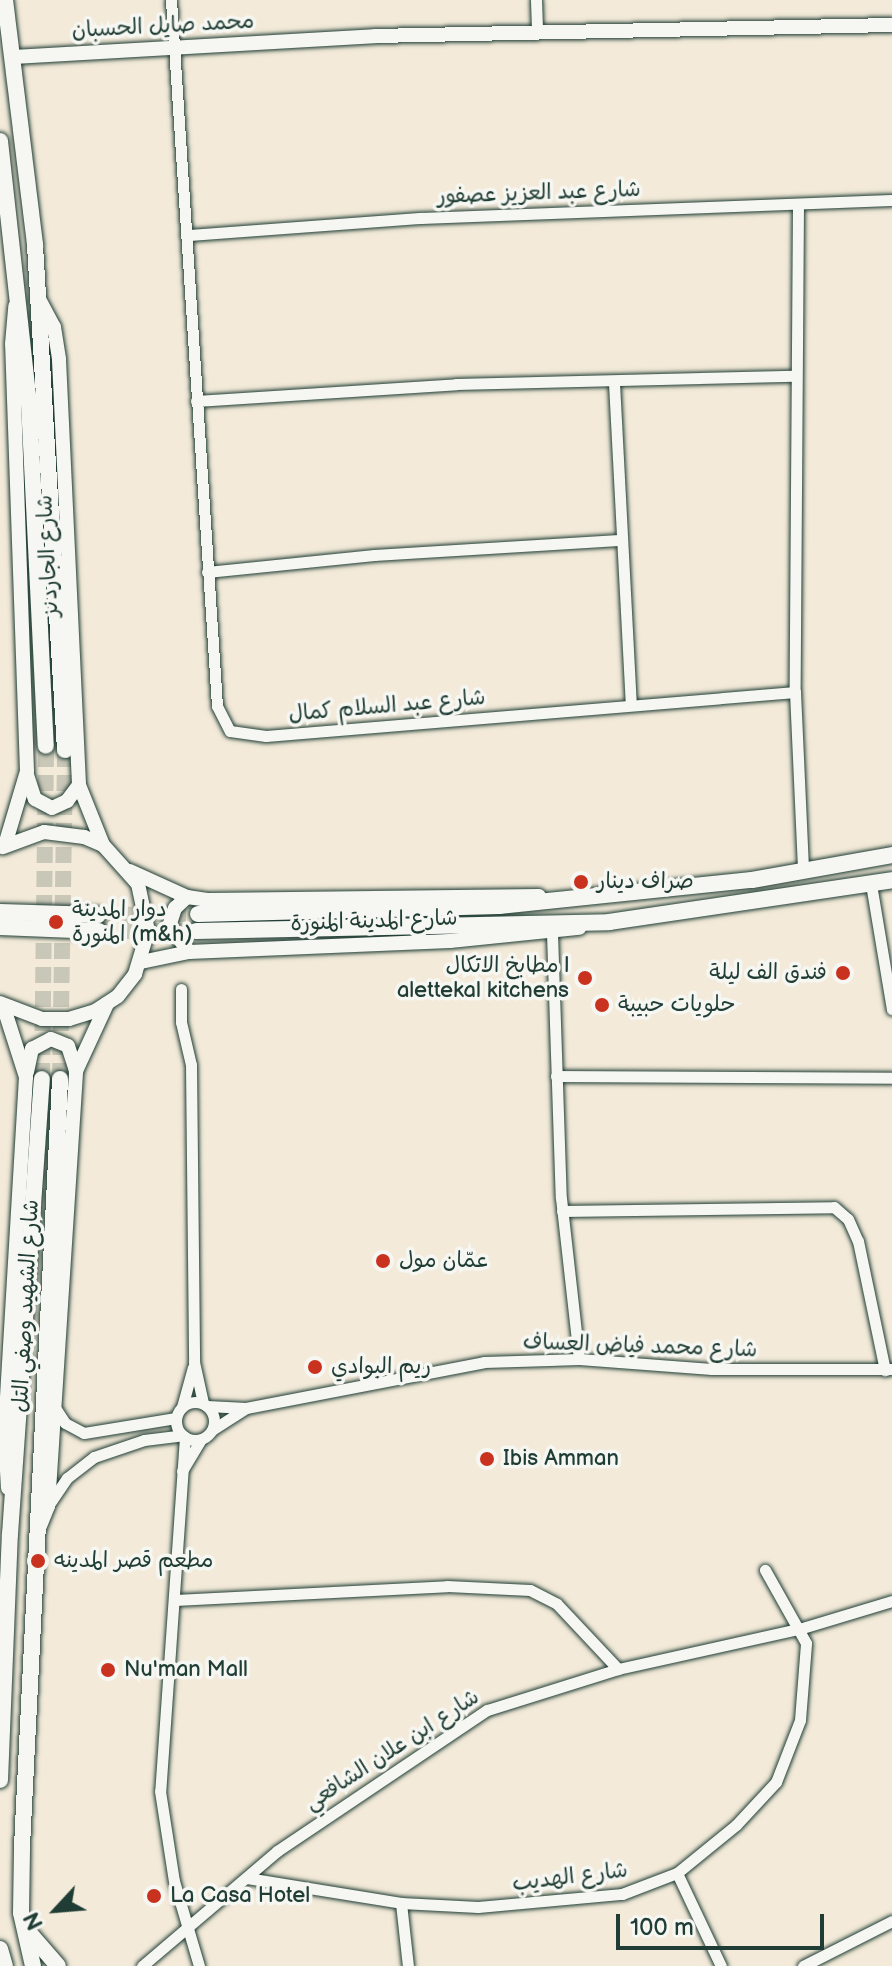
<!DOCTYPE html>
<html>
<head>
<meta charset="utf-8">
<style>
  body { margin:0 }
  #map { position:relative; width:892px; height:1966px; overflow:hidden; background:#f3ead9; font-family:"Balsamiq Sans","Playpen Sans Arabic",sans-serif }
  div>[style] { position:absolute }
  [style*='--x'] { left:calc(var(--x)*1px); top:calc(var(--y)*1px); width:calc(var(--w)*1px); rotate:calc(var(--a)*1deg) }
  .secondary-tunnel>* { height:16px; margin-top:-8px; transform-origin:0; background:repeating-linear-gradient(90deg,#c9c7b8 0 16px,transparent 0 24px) }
  .roads { filter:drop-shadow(0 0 2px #1f3d34) drop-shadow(0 0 2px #1f3d34) }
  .minor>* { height:11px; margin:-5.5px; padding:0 5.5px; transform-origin:5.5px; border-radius:5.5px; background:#f6f6f2 }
  .minor>.ring { margin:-5.5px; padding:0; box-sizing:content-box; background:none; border:11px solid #f6f6f2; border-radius:50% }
  .tertiary>* { height:14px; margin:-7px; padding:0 7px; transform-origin:7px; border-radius:7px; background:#f6f6f2 }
  .secondary>* { height:16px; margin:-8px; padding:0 8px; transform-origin:8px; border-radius:8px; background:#f6f6f2 }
  .dots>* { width:22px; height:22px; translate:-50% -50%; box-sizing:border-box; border:4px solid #f6f6f2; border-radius:50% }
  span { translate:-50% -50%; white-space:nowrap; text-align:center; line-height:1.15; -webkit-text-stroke:7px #f6f6f2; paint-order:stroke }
  .street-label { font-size:22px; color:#1f3d34 }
  .poi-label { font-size:22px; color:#1f3d34 }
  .left { translate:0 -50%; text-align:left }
  .right { translate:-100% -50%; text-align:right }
  .north { position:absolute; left:16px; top:1870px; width:80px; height:80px; -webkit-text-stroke:6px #f6f6f2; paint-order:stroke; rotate:244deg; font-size:22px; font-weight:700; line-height:32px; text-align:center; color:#1f3d34 }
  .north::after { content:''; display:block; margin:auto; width:28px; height:36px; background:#1f3d34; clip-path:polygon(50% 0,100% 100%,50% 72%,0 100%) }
  .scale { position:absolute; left:616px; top:1914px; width:208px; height:36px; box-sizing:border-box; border:4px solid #1f3d34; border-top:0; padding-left:10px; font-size:24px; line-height:28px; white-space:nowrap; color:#1f3d34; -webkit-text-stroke:6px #f6f6f2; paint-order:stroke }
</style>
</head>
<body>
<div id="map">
  <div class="secondary-tunnel">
    <div style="--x:98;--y:915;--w:100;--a:-0.6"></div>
    <div style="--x:99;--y:931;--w:97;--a:0"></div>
    <div style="--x:42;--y:1079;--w:333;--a:-89.3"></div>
    <div style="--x:60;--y:1079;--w:329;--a:-89.1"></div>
  </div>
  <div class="roads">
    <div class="minor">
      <div style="--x:171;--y:0;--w:707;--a:86.27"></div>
      <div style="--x:217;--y:706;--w:28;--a:63"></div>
      <div style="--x:230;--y:731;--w:36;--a:8"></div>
      <div style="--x:266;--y:736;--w:531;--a:-4.75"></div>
      <div style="--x:536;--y:0;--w:30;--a:88"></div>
      <div style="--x:798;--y:204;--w:488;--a:90.4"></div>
      <div style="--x:795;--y:692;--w:179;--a:87.4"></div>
      <div style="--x:188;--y:235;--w:233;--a:-4.2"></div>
      <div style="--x:420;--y:218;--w:472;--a:-2.2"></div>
      <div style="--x:614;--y:383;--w:322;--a:87"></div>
      <div style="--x:196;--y:401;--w:261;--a:-3.7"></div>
      <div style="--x:456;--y:384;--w:338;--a:-1.4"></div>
      <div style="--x:207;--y:572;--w:168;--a:-5.8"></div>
      <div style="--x:374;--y:555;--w:245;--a:-3.5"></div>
      <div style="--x:871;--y:884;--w:127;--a:80.5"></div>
      <div style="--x:552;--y:933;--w:265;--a:88.1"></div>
      <div style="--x:561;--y:1198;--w:162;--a:83.6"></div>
      <div style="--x:181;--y:989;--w:33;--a:90"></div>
      <div style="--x:181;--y:1022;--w:44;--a:76.9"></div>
      <div style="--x:191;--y:1065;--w:297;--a:89.4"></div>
      <div style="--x:194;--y:1362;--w:42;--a:77.6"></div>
      <div style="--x:556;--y:1076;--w:336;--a:0.3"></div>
      <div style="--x:562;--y:1211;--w:272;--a:-0.8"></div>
      <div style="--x:834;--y:1207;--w:18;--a:41"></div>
      <div style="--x:848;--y:1219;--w:24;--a:66"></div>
      <div style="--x:858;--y:1241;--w:132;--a:78.2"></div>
      <div class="ring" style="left:176px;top:1402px;width:27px;height:27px"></div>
      <div style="--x:54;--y:1406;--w:20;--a:57"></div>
      <div style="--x:65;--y:1423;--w:21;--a:28"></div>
      <div style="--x:84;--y:1433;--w:93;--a:-9.3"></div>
      <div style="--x:207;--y:1406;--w:39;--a:3"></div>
      <div style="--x:182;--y:1407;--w:41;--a:-74.6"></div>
      <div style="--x:212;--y:1430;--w:40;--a:-32.9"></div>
      <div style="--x:246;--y:1408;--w:242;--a:-10.9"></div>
      <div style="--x:484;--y:1362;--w:95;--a:-1.8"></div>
      <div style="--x:579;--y:1359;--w:133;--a:4.3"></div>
      <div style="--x:712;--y:1369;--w:180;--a:0"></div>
      <div style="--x:185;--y:1437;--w:355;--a:94"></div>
      <div style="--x:160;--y:1791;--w:91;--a:81.2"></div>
      <div style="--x:174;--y:1881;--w:89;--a:73.6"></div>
      <div style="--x:182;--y:1471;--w:37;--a:-59"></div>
      <div style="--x:48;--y:1506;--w:34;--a:-56"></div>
      <div style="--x:67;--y:1478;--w:34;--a:-38"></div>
      <div style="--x:94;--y:1457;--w:53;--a:-18.8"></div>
      <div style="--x:144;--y:1440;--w:39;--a:-7"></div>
      <div style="--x:175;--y:1600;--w:272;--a:-2.9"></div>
      <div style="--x:447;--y:1586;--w:83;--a:2.8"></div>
      <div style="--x:530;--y:1590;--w:30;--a:27"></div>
      <div style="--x:557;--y:1604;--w:89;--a:46.8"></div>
      <div style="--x:677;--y:1873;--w:103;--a:64.7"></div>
      <div style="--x:247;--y:1878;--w:156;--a:9.2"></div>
      <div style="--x:401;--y:1903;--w:77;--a:3"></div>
      <div style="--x:478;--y:1907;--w:145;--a:-5.2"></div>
      <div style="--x:622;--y:1894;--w:59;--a:-20.9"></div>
      <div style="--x:677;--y:1873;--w:76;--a:-39.1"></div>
      <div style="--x:736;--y:1825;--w:59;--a:-47.1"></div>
      <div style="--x:776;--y:1782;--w:66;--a:-68.8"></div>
      <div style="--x:800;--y:1720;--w:77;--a:-85.5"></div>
      <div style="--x:806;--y:1643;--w:84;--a:-119.3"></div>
      <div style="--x:401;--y:1903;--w:63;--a:83.7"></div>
      <div style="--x:142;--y:1966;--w:177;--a:-40.4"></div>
      <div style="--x:277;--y:1851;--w:253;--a:-33.9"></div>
      <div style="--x:487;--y:1710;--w:137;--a:-17.4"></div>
      <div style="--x:618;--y:1669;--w:185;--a:-12.5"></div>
      <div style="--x:799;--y:1629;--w:97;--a:-16.8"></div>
      <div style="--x:803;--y:1966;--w:100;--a:-26.8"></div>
    </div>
    <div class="tertiary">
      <div style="--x:12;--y:57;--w:364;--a:-3.3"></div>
      <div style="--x:375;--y:36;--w:517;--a:-1.22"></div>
      <div style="--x:39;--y:299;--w:32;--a:62"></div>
      <div style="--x:54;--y:327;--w:33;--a:81"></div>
      <div style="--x:59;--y:360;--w:425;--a:87.3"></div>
      <div style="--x:79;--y:785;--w:65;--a:68.2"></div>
      <div style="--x:27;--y:775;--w:25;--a:72"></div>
      <div style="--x:35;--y:799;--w:19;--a:28"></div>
      <div style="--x:52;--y:808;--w:17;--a:-25"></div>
      <div style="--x:67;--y:801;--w:20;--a:-53"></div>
      <div style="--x:5;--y:845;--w:77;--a:-73.4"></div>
      <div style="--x:27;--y:771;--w:427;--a:-92"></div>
      <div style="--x:12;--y:344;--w:38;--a:-85"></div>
      <div style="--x:130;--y:871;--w:63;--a:24.5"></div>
      <div style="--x:187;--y:897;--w:22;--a:8"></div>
      <div style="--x:209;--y:900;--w:330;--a:-0.7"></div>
      <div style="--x:187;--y:897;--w:16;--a:137"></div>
      <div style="--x:175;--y:908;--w:19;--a:108"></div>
      <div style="--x:169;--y:926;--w:33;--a:52"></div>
      <div style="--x:141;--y:962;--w:49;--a:-11.8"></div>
      <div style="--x:189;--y:952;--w:261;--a:-2.4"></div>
      <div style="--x:450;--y:941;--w:130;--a:-5.8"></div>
      <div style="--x:0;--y:1003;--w:45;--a:20.9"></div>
      <div style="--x:42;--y:1019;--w:27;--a:0"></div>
      <div style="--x:69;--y:1019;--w:27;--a:-17"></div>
      <div style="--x:95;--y:1011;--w:27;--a:-33"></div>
      <div style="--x:118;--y:996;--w:28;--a:-52"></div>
      <div style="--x:135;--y:974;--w:45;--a:-73.2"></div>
      <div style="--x:148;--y:931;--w:48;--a:-102"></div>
      <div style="--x:138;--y:884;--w:52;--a:-131.9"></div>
      <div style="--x:103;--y:845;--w:21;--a:-157"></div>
      <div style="--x:84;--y:837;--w:40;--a:-172.9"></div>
      <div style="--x:44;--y:832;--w:44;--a:159.9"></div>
      <div style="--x:3;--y:1005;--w:76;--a:72.3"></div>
      <div style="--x:26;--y:1077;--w:359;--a:93.4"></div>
      <div style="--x:5;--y:1435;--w:53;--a:86.8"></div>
      <div style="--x:27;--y:1072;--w:24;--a:-78"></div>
      <div style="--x:32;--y:1049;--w:21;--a:-28"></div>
      <div style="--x:51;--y:1039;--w:18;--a:22"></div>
      <div style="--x:68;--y:1046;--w:26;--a:72"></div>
      <div style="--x:40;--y:1526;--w:22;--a:-68"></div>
      <div style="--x:48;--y:1506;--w:436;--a:-86.3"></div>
      <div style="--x:76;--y:1071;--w:74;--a:-65.2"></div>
    </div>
    <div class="secondary">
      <div style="--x:5;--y:0;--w:247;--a:83"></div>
      <div style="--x:35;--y:245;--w:506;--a:86.6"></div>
      <div style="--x:0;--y:141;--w:264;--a:83.7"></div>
      <div style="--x:29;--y:403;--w:343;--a:87.2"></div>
      <div style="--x:0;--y:912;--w:98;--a:1.8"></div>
      <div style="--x:198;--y:914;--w:301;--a:-1.5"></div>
      <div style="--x:499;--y:906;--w:254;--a:-5.9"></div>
      <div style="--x:752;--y:880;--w:142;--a:-10.1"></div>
      <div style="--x:0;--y:927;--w:99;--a:2.3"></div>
      <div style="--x:196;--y:931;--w:413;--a:-1.2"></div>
      <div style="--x:609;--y:922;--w:286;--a:-8.4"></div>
      <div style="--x:0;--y:1780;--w:246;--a:-87.7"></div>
      <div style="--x:10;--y:1534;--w:456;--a:-86"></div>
      <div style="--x:25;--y:1928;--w:50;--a:49"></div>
      <div style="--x:0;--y:1949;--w:18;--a:74"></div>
      <div style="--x:33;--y:1966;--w:54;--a:-102.8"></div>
      <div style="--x:21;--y:1913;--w:67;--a:-89.1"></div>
      <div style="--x:22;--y:1846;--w:768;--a:-87.16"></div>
    </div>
  </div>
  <div class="dots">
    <div style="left:581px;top:882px;background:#c8321e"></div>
    <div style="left:56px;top:922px;background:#c8321e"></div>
    <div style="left:843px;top:973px;background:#c8321e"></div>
    <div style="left:585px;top:978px;background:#c8321e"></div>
    <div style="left:602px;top:1005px;background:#c8321e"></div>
    <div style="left:383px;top:1261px;background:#c8321e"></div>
    <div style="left:315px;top:1367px;background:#c8321e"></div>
    <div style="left:487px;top:1459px;background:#c8321e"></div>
    <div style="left:38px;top:1561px;background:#c8321e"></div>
    <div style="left:108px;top:1670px;background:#c8321e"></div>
    <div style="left:154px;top:1896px;background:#c8321e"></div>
  </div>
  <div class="street-label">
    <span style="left:163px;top:26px;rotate:-3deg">محمد صايل الحسبان</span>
    <span style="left:539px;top:193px;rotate:-2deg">شارع عبد العزيز عصفور</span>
    <span style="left:48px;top:556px;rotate:-93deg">شارع الجاردنز</span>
    <span style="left:387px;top:706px;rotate:-5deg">شارع عبد السلام كمال</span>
    <span style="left:374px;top:921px;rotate:-2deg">شارع المدينة المنورة</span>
    <span style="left:26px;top:1306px;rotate:-87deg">شارع الشهيد وصفي التل</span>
    <span style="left:640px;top:1346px;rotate:2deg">شارع محمد فياض العساف</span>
    <span style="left:392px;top:1750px;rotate:-33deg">شارع ابن علان الشافعي</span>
    <span style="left:570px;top:1877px;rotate:-7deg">شارع الهديب</span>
  </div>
  <div class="poi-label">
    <span class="left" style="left:597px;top:882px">صراف دينار</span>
    <span class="left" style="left:72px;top:922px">دوار المدينة<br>المنورة (m&amp;h)</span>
    <span class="right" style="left:569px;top:978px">مطابخ الاتكال |<br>alettekal kitchens</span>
    <span class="right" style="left:827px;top:973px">فندق الف ليلة</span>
    <span class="left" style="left:618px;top:1005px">حلويات حبيبة</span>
    <span class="left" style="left:399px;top:1261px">عمّان مول</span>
    <span class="left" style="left:331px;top:1367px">ريم البوادي</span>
    <span class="left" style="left:503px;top:1459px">Ibis Amman</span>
    <span class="left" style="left:54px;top:1561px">مطعم قصر المدينه</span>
    <span class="left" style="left:124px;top:1670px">Nu'man Mall</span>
    <span class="left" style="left:170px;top:1896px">La Casa Hotel</span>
  </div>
  <div class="north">N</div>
  <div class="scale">100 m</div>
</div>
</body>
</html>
